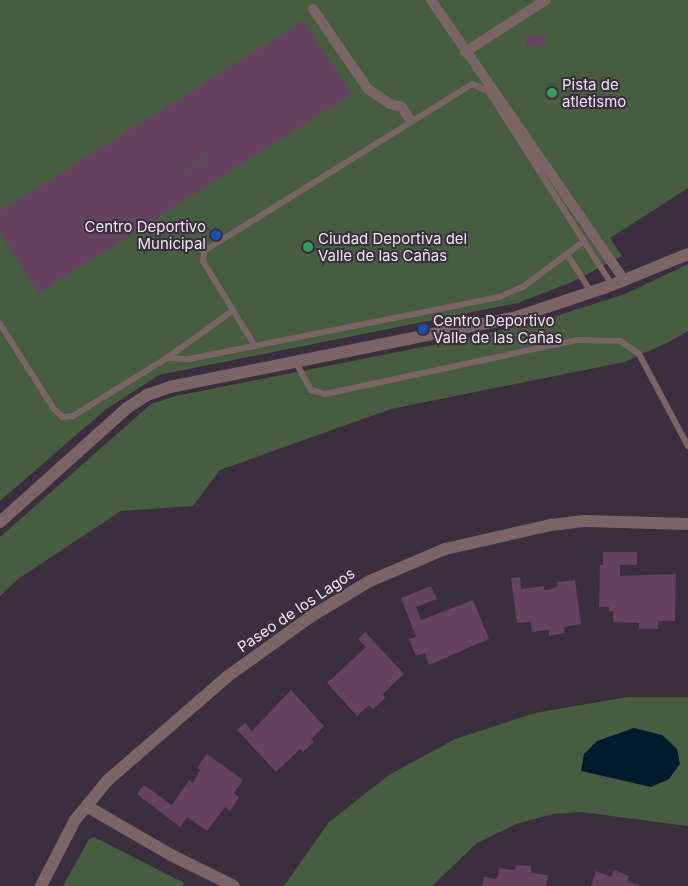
<!DOCTYPE html>
<html>
<head>
<meta charset="utf-8">
<style>
  body { margin:0 }
  #map { position:relative; width:688px; height:886px; overflow:hidden; background:#3b2e3e; font-family:Inter,sans-serif }
  div>[style] { position:absolute }
  [style*='--x'] { left:calc(var(--x)*1px); top:calc(var(--y)*1px); width:calc(var(--w)*1px); rotate:calc(var(--a)*1deg) }
  .green>* { inset:0; background:#465d3f }
  .water>* { inset:0; background:#001b2e }
  .building>* { inset:0; background:#654260; transform-origin:0 0 }
  .service>* { height:6px; margin:-3px; padding:0 3px; transform-origin:3px; border-radius:3px; background:#7b6466 }
  .pedestrian>* { height:10px; margin:-5px; padding:0 5px; transform-origin:5px; border-radius:5px; background:#7b6466 }
  .minor>* { height:12px; margin:-6px; padding:0 6px; transform-origin:6px; border-radius:6px; background:#7b6466 }
  .dots>* { width:14px; height:14px; translate:-50% -50%; box-sizing:border-box; border:2px solid #3b2e3e; border-radius:50% }
  span { translate:-50% -50%; white-space:nowrap; text-align:center; line-height:1.15; -webkit-text-stroke:4px #3b2e3e; paint-order:stroke }
  .poi-label { font-size:15px; color:#eee6f0 }
  .left { translate:0 -50%; text-align:left }
  .right { translate:-100% -50%; text-align:right }
  .street-label { font-size:15px; color:#eee6f0 }
</style>
</head>
<body>
<div id="map">
  <div class="green">
    <div style="clip-path:polygon(0 0,688px 0,688px 188px,610px 238px,622px 256px,572px 282px,518px 303px,159px 375px,105px 410px,0 501px)"></div>
    <div style="clip-path:polygon(688px 264px,688px 331px,669px 342px,625px 362px,391px 409px,220px 470px,193px 506px,121px 511px,18px 579px,0 596px,0 537px,151px 404px,176px 396px,473px 337px,543px 320px,625px 294px)"></div>
    <div style="clip-path:polygon(627px 697px,688px 697px,688px 826px,581px 812px,553px 814px,516px 824px,477px 843px,432px 886px,284px 886px,329px 822px,389px 775px,455px 739px,535px 713px)"></div>
    <div style="clip-path:polygon(94px 837px,184px 883px,183px 886px,63px 886px,89px 839px)"></div>
  </div>
  <div class="water">
    <div style="clip-path:polygon(634px 728px,662px 735px,677px 749px,680px 764px,669px 779px,651px 787px,581px 771px,584px 754px,597px 741px)"></div>
  </div>
  <div class="building">
    <div style="clip-path:polygon(evenodd,303px 21px,352px 94px,39px 293px,0 233px,0 211px,303px 21px,207px 156px,208px 158px,163px 186px,207px 156px)"></div>
    <div style="left:527px;top:35px;width:18px;height:11px;rotate:3deg"></div>
    <div style="clip-path:polygon(603px 552px,637px 552px,637px 565px,620px 565px,620px 576px,676px 574px,675px 621px,658px 621px,658px 629px,639px 629px,639px 623px,613px 622px,614px 611px,609px 611px,609px 607px,599px 607px,600px 565px,603px 565px)"></div>
    <div style="clip-path:polygon(520px 577px,521px 589px,544px 586px,544px 590px,549px 590px,558px 586px,557px 582px,575px 580px,581px 624px,564px 627px,565px 633px,549px 636px,549px 630px,532px 632px,531px 622px,517px 623px,511px 578px)"></div>
    <div style="clip-path:polygon(431px 586px,437px 599px,416px 607px,421px 620px,473px 600px,489px 639px,429px 665px,425px 653px,416px 656px,409px 639px,416px 637px,401px 598px)"></div>
    <div style="clip-path:polygon(365px 632px,404px 674px,383px 694px,385px 698px,373px 709px,369px 705px,357px 716px,327px 683px,366px 647px,358px 639px)"></div>
    <div style="clip-path:polygon(291px 690px,324px 726px,311px 739px,314px 742px,303px 752px,300px 749px,276px 772px,237px 730px,245px 723px,252px 731px)"></div>
    <div style="clip-path:polygon(207px 754px,243px 780px,234px 793px,239px 797px,230px 811px,225px 807px,207px 831px,187px 817px,180px 827px,137px 794px,144px 785px,172px 805px,189px 780px,193px 783px,200px 770px,197px 768px)"></div>
    <div style="clip-path:polygon(516px 865px,531px 866px,531px 873px,548px 875px,546px 886px,482px 886px,484px 877px,497px 879px,499px 868px,515px 870px)"></div>
    <div style="clip-path:polygon(614px 870px,629px 876px,627px 881px,641px 886px,591px 886px,596px 871px,611px 877px)"></div>
  </div>
  <div class="service">
    <div style="--x:567;--y:254;--w:21;--a:-37"></div>
    <div style="--x:0;--y:324;--w:101;--a:57.6"></div>
    <div style="--x:54;--y:409;--w:11;--a:45"></div>
    <div style="--x:62;--y:417;--w:11;--a:-5"></div>
    <div style="--x:73;--y:416;--w:110;--a:-31.7"></div>
    <div style="--x:167;--y:358;--w:80;--a:-35.9"></div>
    <div style="--x:255;--y:346;--w:100;--a:-121.5"></div>
    <div style="--x:203;--y:261;--w:10;--a:-84"></div>
    <div style="--x:204;--y:251;--w:316;--a:-31.9"></div>
    <div style="--x:472;--y:84;--w:17;--a:24"></div>
    <div style="--x:488;--y:91;--w:230;--a:57.4"></div>
    <div style="--x:167;--y:358;--w:22;--a:3"></div>
    <div style="--x:189;--y:359;--w:316;--a:-11.3"></div>
    <div style="--x:499;--y:297;--w:26;--a:-23"></div>
    <div style="--x:523;--y:287;--w:55;--a:-36.9"></div>
    <div style="--x:567;--y:254;--w:45;--a:57.7"></div>
    <div style="--x:295;--y:361;--w:33;--a:61"></div>
    <div style="--x:311;--y:390;--w:15;--a:16"></div>
    <div style="--x:325;--y:394;--w:257;--a:-12.1"></div>
    <div style="--x:576;--y:340;--w:44;--a:1.3"></div>
    <div style="--x:620;--y:341;--w:23;--a:34"></div>
    <div style="--x:639;--y:354;--w:104;--a:62"></div>
  </div>
  <div class="pedestrian">
    <div style="--x:431;--y:0;--w:340;--a:55.4"></div>
    <div style="--x:313;--y:9;--w:97;--a:55.5"></div>
    <div style="--x:368;--y:89;--w:27;--a:34"></div>
    <div style="--x:390;--y:104;--w:12;--a:14"></div>
    <div style="--x:402;--y:107;--w:15;--a:58"></div>
    <div style="--x:465;--y:52;--w:96;--a:-32.7"></div>
  </div>
  <div class="minor">
    <div style="--x:0;--y:522;--w:171;--a:-41.9"></div>
    <div style="--x:127;--y:408;--w:24;--a:-33"></div>
    <div style="--x:147;--y:395;--w:24;--a:-19"></div>
    <div style="--x:170;--y:387;--w:354;--a:-11.4"></div>
    <div style="--x:517;--y:317;--w:100;--a:-18.6"></div>
    <div style="--x:612;--y:285;--w:82;--a:-22.2"></div>
    <div style="--x:88;--y:807;--w:96;--a:30"></div>
    <div style="--x:171;--y:855;--w:70;--a:26.2"></div>
    <div style="--x:41;--y:886;--w:74;--a:-62.7"></div>
    <div style="--x:75;--y:820;--w:52;--a:-50.5"></div>
    <div style="--x:108;--y:780;--w:159;--a:-40.9"></div>
    <div style="--x:228;--y:676;--w:101;--a:-35.7"></div>
    <div style="--x:310;--y:617;--w:70;--a:-31"></div>
    <div style="--x:370;--y:581;--w:82;--a:-23.1"></div>
    <div style="--x:445;--y:549;--w:109;--a:-12.8"></div>
    <div style="--x:551;--y:525;--w:33;--a:-7"></div>
    <div style="--x:584;--y:521;--w:104;--a:1.7"></div>
  </div>
  <div class="dots">
    <div style="left:552px;top:93px;background:#2e9e5b"></div>
    <div style="left:216px;top:235px;background:#1a4fb4"></div>
    <div style="left:308px;top:247px;background:#2e9e5b"></div>
    <div style="left:423px;top:329px;background:#1a4fb4"></div>
  </div>
  <div class="poi-label">
    <span class="left" style="left:562px;top:93px">Pista de<br>atletismo</span>
    <span class="right" style="left:206px;top:235px">Centro Deportivo<br>Municipal</span>
    <span class="left" style="left:318px;top:247px">Ciudad Deportiva del<br>Valle de las Cañas</span>
    <span class="left" style="left:433px;top:329px">Centro Deportivo<br>Valle de las Cañas</span>
  </div>
  <div class="street-label">
    <span style="left:296px;top:610px;rotate:-34deg">Paseo de los Lagos</span>
  </div>
</div>
</body>
</html>
